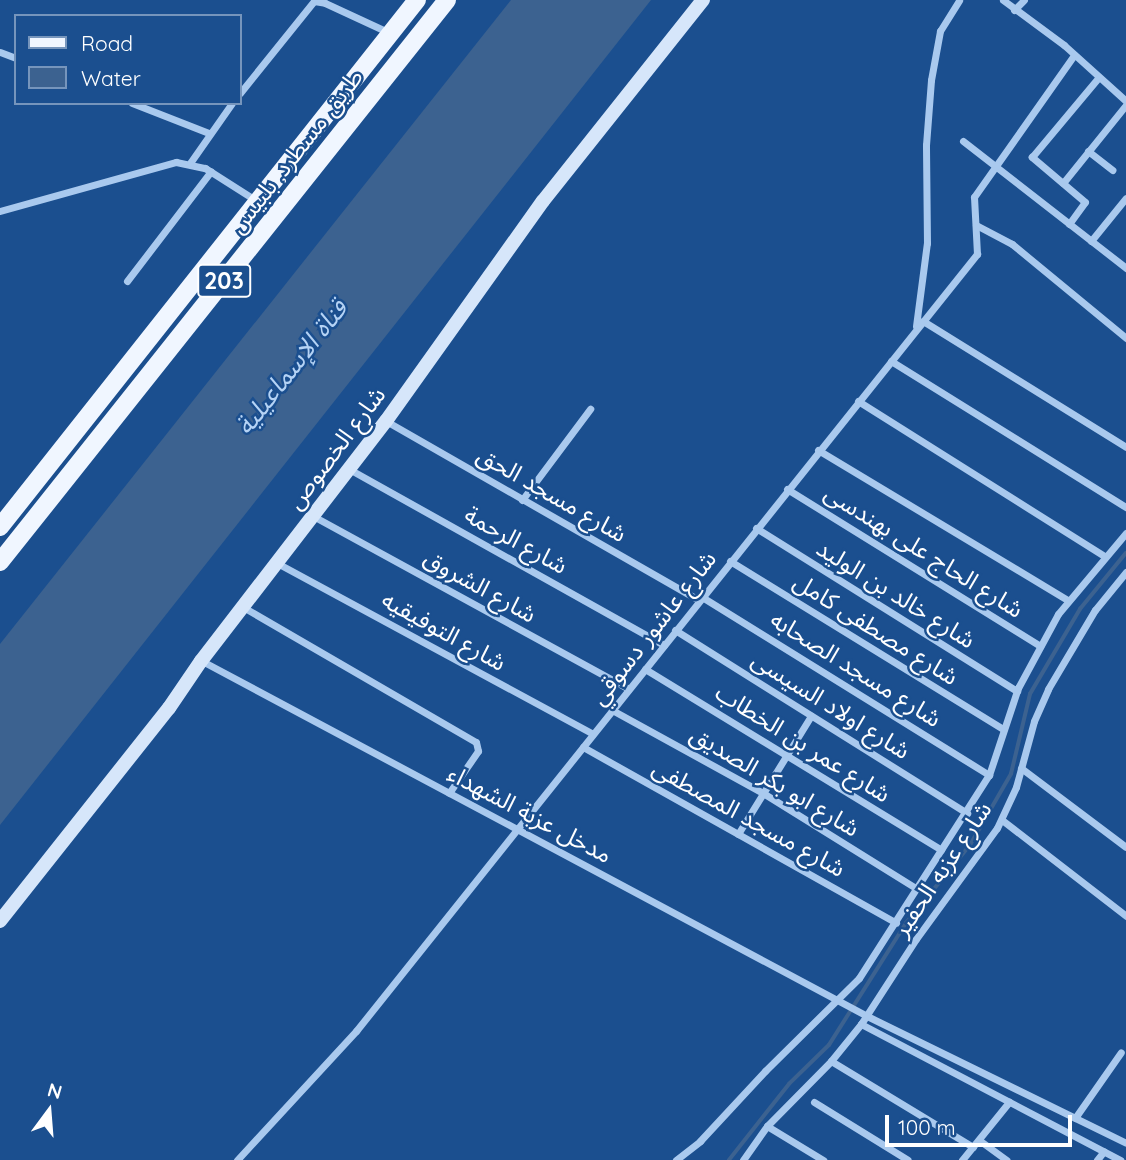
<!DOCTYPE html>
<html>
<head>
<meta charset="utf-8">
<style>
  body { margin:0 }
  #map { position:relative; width:1126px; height:1160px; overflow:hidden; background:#1b4f8f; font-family:Quicksand,"Noto Sans Arabic",sans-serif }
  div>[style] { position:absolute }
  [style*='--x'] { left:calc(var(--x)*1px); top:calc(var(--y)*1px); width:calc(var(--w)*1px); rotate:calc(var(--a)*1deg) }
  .water>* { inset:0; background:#3c6290 }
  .stream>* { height:3.5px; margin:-1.75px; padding:0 1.75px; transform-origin:1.75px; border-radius:1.75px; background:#3c6290 }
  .street>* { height:7px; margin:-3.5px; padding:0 3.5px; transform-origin:3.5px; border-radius:3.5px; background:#a9c9ee }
  .secondary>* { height:14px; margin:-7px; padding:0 7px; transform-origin:7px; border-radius:7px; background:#d6e6fa }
  .primary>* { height:18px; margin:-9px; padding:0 9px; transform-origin:9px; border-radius:9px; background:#f0f6ff }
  span { translate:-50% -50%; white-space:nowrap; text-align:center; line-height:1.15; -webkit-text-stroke:5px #1b4f8f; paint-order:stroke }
  .shield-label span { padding:2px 5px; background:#1b4f8f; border:2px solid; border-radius:5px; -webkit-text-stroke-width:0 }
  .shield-label { font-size:23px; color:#fff; font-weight:700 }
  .street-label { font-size:24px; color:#fff }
  .water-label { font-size:26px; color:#b5d3f5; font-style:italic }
  .legend { position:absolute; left:14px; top:14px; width:228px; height:91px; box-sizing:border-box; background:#1b4f8f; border:2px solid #7695bc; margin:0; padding:9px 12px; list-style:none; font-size:21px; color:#fff }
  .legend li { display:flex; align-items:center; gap:14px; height:35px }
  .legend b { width:35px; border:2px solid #7695bc }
  .north { position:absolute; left:14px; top:1076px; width:70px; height:70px; -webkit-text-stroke:5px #1b4f8f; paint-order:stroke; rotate:16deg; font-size:19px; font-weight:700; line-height:28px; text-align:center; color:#fff }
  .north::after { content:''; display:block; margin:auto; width:24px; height:32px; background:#fff; clip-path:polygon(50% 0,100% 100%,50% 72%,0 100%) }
  .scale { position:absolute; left:885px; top:1115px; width:187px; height:32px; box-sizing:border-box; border:4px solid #fff; border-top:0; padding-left:9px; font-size:21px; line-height:24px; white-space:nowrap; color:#fff; -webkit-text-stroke:5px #1b4f8f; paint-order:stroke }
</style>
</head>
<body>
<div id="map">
  <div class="water">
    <div style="clip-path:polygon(511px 0,651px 0,0 825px,0 644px)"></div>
  </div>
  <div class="stream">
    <div style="--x:729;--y:1160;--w:97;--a:-51.7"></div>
    <div style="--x:789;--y:1084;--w:56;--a:-44.3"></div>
    <div style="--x:829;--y:1045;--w:144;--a:-57.7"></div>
    <div style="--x:906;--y:923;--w:101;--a:-50.6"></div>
    <div style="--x:970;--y:845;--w:82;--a:-60"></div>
    <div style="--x:1011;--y:774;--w:82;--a:-76.6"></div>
    <div style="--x:1030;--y:694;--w:99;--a:-59.5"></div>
    <div style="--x:1080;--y:609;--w:72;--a:-50.6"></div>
  </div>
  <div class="street">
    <div style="--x:1003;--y:0;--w:76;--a:36.4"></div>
    <div style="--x:1064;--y:45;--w:84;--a:42.1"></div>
    <div style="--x:1014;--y:10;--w:14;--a:-45"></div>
    <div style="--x:0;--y:52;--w:17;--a:21"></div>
    <div style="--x:240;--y:93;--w:118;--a:-51.2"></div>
    <div style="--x:314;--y:1;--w:11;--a:10"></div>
    <div style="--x:325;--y:3;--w:72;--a:24.8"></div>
    <div style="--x:132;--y:103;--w:83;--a:21.3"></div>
    <div style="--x:963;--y:141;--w:207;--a:37.9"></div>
    <div style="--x:1088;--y:151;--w:31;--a:38"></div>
    <div style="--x:190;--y:163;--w:73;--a:-55"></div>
    <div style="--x:1063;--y:183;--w:100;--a:-51.1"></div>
    <div style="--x:0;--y:211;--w:183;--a:-15.6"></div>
    <div style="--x:176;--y:162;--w:30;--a:12"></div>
    <div style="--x:205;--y:168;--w:62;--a:32.4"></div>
    <div style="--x:1069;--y:224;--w:27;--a:-54"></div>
    <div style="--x:1085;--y:202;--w:70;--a:-139.7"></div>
    <div style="--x:1032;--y:157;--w:104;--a:-50.1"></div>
    <div style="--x:976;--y:225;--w:41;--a:27.8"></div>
    <div style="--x:1012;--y:244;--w:148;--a:39.5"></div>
    <div style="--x:1091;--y:241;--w:55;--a:-50.9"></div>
    <div style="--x:127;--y:281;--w:138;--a:-52.6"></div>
    <div style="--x:923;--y:321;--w:239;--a:31.8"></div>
    <div style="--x:916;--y:326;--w:84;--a:-82.5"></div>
    <div style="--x:927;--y:243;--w:98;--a:-90.6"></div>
    <div style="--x:926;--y:145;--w:65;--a:-85.6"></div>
    <div style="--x:931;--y:80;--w:50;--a:-79.6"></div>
    <div style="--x:940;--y:31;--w:36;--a:-58"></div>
    <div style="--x:891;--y:361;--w:277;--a:31.9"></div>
    <div style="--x:858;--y:401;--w:291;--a:32.2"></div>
    <div style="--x:386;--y:421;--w:361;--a:29.8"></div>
    <div style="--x:818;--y:450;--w:292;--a:31"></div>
    <div style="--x:349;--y:469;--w:361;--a:29.2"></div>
    <div style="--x:787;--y:489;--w:298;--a:31.8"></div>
    <div style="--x:522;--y:500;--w:114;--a:-53.2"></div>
    <div style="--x:313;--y:516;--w:360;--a:28.7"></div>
    <div style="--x:756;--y:528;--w:308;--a:32"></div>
    <div style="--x:730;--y:561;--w:321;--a:31.6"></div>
    <div style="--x:277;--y:563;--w:359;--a:28.4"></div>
    <div style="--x:702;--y:597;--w:338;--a:31.8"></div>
    <div style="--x:243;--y:607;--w:269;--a:30.1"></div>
    <div style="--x:476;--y:742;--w:9;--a:77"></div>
    <div style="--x:478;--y:751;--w:51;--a:124.6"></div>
    <div style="--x:675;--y:630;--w:345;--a:32.1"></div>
    <div style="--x:202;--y:661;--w:754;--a:28.09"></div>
    <div style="--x:867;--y:1016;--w:288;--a:26.1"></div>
    <div style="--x:645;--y:669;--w:347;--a:31.4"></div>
    <div style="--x:612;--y:710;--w:172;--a:28.8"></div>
    <div style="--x:763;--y:793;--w:181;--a:31.9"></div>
    <div style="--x:583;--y:747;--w:359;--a:29.3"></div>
    <div style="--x:1021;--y:768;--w:131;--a:37"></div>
    <div style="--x:1002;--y:820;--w:157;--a:37.7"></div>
    <div style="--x:738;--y:834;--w:139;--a:-58.3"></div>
    <div style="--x:861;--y:1024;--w:293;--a:27.7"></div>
    <div style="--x:831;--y:1061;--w:166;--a:31.2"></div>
    <div style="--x:814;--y:1102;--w:110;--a:31.7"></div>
    <div style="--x:1075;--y:1118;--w:80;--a:-55.1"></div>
    <div style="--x:767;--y:1126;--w:66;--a:31.3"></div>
    <div style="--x:979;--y:1140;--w:34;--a:36"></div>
    <div style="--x:237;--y:1160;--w:176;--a:-47.3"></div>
    <div style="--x:356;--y:1031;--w:995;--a:-51.37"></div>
    <div style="--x:977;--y:254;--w:57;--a:-93"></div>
    <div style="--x:974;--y:197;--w:174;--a:-54.8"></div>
    <div style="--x:676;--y:1160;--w:31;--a:-38"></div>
    <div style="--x:700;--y:1141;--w:96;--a:-47.1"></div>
    <div style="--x:765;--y:1071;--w:132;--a:-44.7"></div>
    <div style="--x:859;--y:978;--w:241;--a:-57.4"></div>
    <div style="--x:989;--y:775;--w:92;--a:-71.6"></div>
    <div style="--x:1018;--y:688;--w:84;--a:-61.6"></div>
    <div style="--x:1058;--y:614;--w:106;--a:-50"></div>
    <div style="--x:743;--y:1160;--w:42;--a:-54.8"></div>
    <div style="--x:767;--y:1126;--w:91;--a:-45.4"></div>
    <div style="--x:831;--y:1061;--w:48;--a:-51"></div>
    <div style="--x:861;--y:1024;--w:101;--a:-57.1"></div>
    <div style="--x:916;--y:939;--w:137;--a:-53.9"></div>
    <div style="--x:997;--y:828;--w:45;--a:-65.1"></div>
    <div style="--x:1016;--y:787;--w:68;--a:-74.7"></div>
    <div style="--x:1034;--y:721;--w:35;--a:-66"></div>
    <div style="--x:1048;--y:689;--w:92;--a:-59.3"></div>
    <div style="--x:1095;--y:610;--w:49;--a:-50.8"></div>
    <div style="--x:962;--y:1160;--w:75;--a:-51"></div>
    <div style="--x:1097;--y:1160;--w:11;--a:-52"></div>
  </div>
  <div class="secondary">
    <div style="--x:0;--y:921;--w:272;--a:-51.6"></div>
    <div style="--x:169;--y:708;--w:57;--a:-55.8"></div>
    <div style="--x:201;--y:661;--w:303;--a:-52.4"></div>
    <div style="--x:386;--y:421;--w:270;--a:-54.5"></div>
    <div style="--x:543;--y:201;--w:257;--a:-51.5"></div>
  </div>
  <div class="primary">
    <div style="--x:0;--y:527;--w:672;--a:-51.65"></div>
    <div style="--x:0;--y:562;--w:718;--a:-51.5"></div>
  </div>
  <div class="shield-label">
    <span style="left:224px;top:281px">203</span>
  </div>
  <div class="street-label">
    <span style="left:296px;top:151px;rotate:-52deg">طريق مسطرد, بلبيس</span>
    <span style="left:336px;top:448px;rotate:-53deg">شارع الخصوص</span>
    <span style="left:552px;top:494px;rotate:30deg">شارع مسجد الحق</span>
    <span style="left:516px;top:540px;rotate:29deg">شارع الرحمة</span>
    <span style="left:924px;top:551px;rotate:32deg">شارع الحاج على بهندسى</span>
    <span style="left:480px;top:586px;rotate:29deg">شارع الشروق</span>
    <span style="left:896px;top:594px;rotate:32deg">شارع خالد بن الوليد</span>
    <span style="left:653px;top:628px;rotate:-52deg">شارع عاشور دسوقي</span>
    <span style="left:876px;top:629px;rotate:32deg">شارع مصطفى كامل</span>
    <span style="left:444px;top:631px;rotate:29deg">شارع التوفيقيه</span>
    <span style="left:856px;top:669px;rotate:32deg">شارع مسجد الصحابه</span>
    <span style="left:831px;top:705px;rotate:32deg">شارع اولاد السيسى</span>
    <span style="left:803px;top:743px;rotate:32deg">شارع عمر بن الخطاب</span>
    <span style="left:775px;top:781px;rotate:31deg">شارع ابو بكر الصديق</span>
    <span style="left:530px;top:814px;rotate:28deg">مدخل عزبة الشهداء</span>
    <span style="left:749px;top:818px;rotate:29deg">شارع مسجد المصطفى</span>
    <span style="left:942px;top:869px;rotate:-56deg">شارع عزبه الحفير</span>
  </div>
  <div class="water-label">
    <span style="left:291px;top:367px;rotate:-52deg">قناة الإسماعيلية</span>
  </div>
  <ul class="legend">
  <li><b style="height:9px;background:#f0f6ff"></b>Road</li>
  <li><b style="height:19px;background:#3c6290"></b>Water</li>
  </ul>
  <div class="north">N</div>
  <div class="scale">100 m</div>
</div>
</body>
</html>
